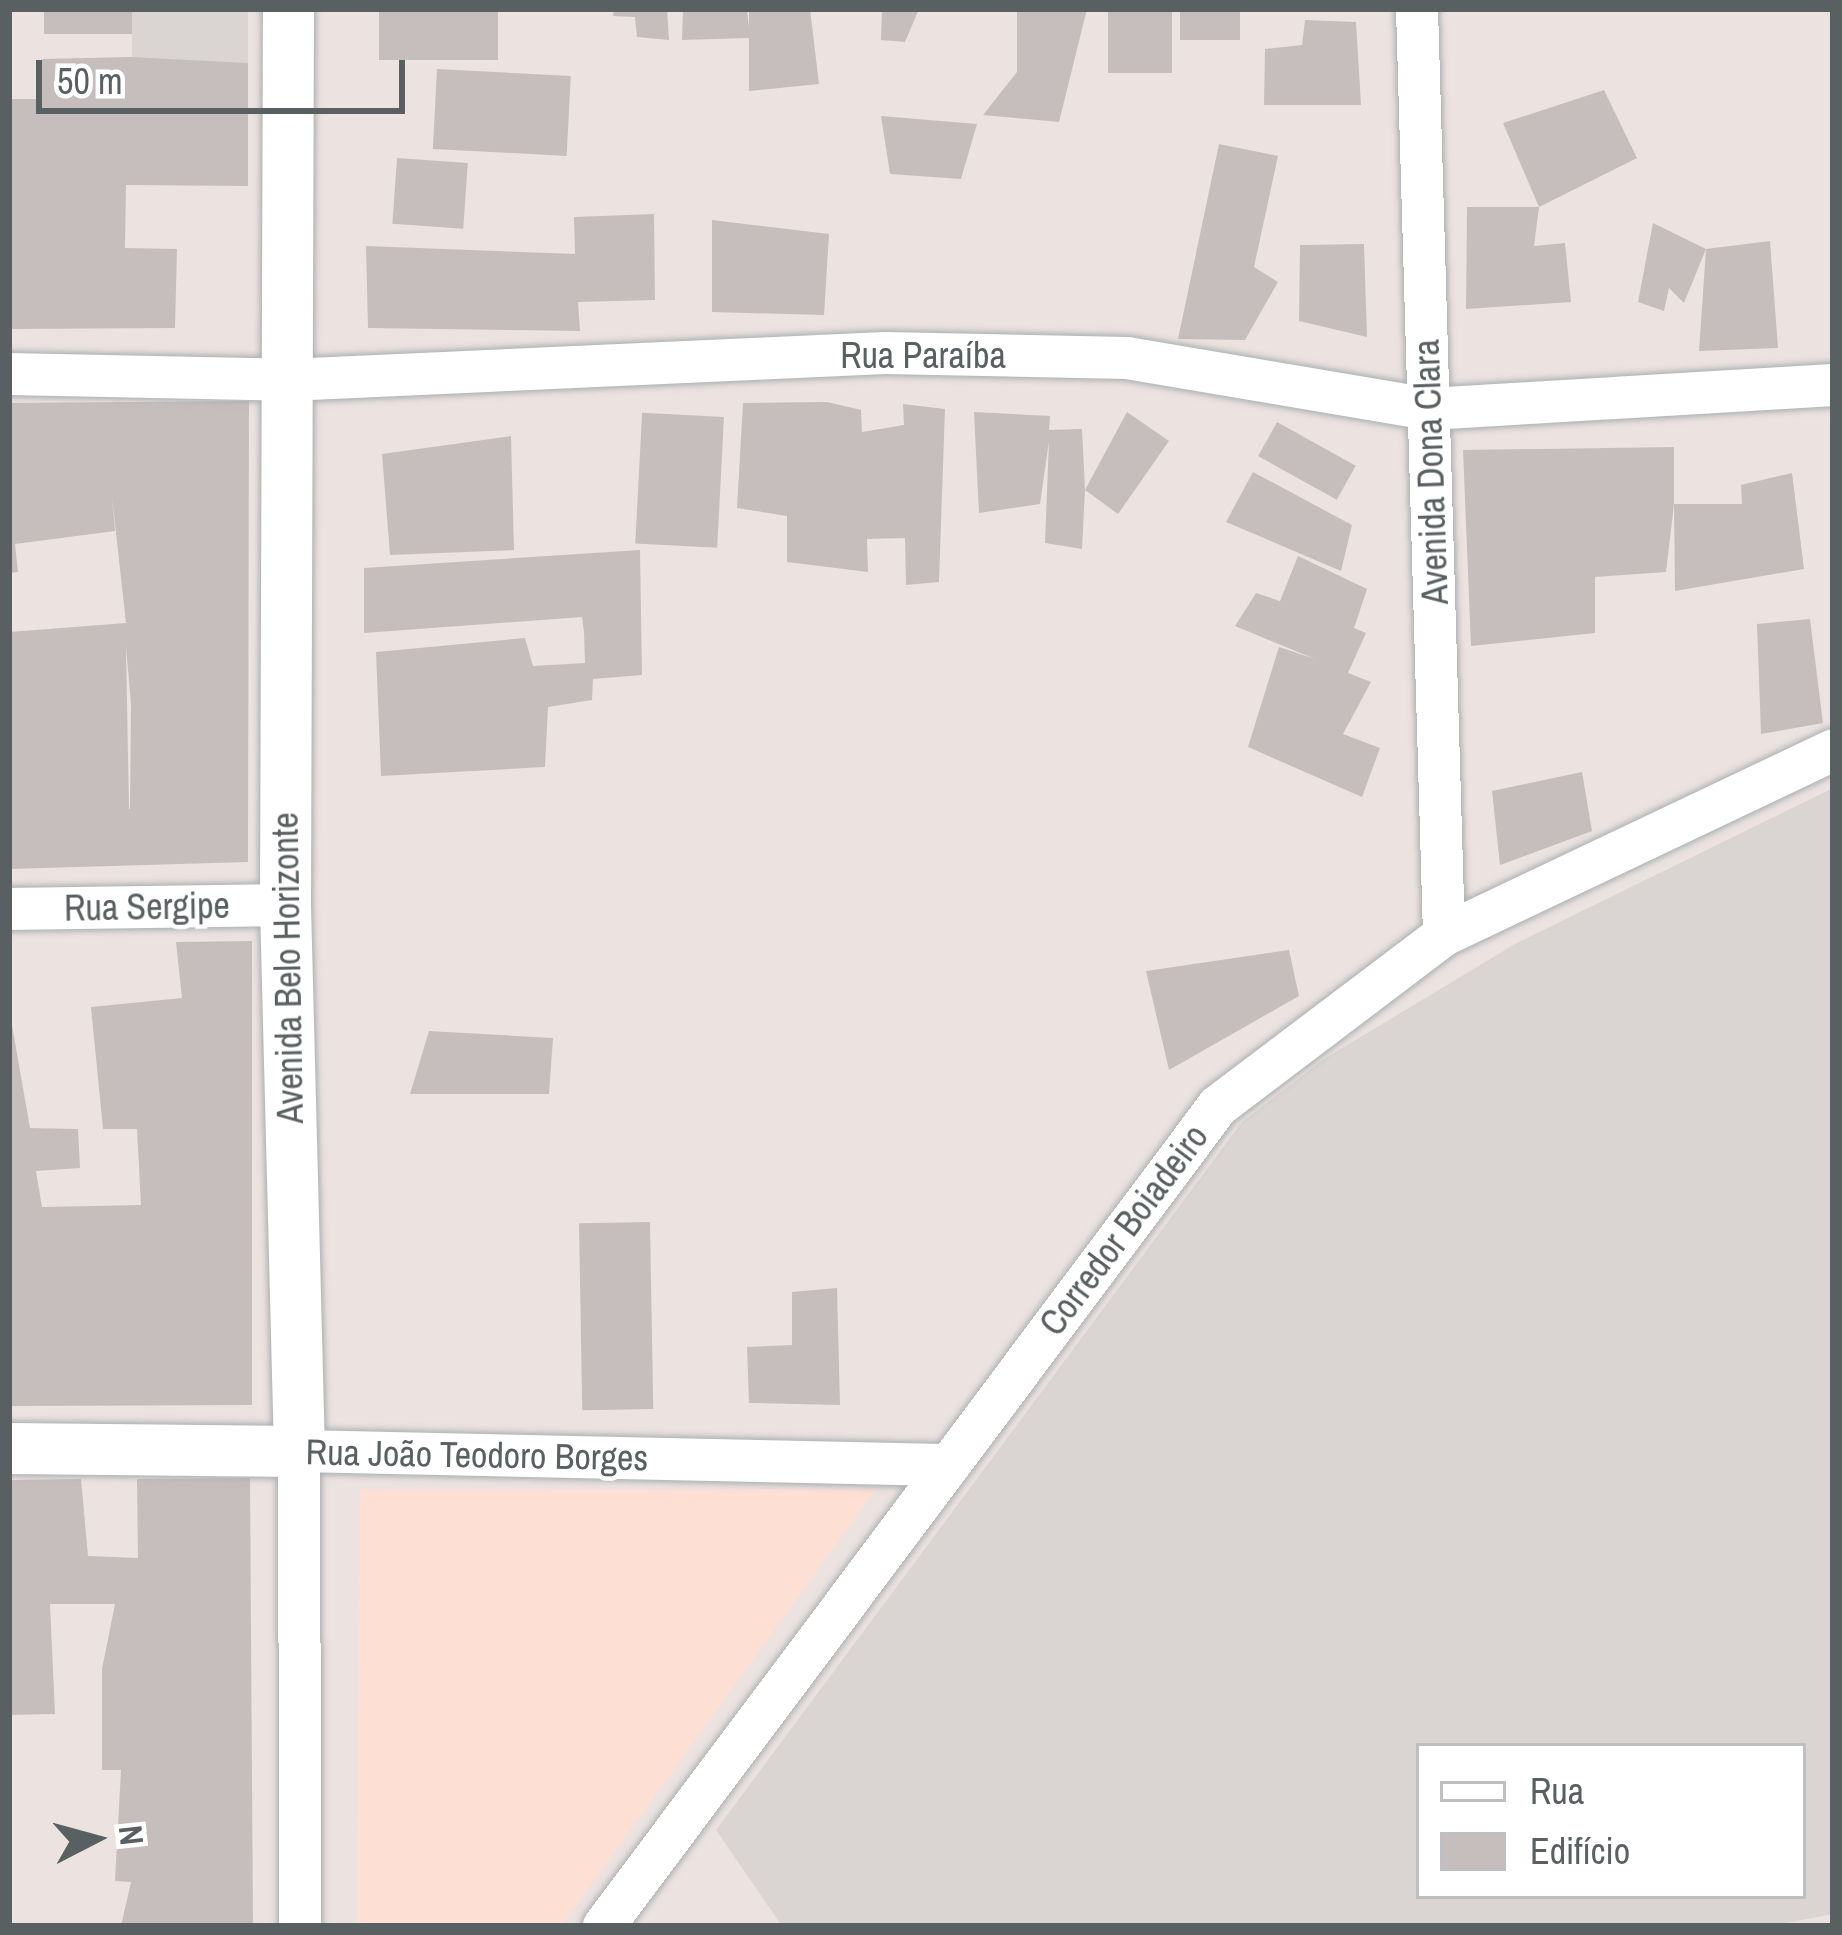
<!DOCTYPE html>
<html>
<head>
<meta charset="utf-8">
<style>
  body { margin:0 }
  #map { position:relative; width:1842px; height:1935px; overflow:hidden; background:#ece3e0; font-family:"Archivo Narrow",sans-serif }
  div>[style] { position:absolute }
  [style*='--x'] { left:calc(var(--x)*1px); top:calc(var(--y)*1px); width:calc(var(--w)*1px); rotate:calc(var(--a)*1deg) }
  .commercial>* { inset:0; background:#fddfd4 }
  .industrial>* { inset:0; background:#dad4d3; transform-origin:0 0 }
  .building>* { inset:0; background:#c6bebd; transform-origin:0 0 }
  .roads { filter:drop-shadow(0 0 3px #aaafb1) drop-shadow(0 0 3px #aaafb1) }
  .minor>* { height:42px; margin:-21px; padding:0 21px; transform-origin:21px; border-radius:21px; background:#fff }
  .tertiary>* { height:51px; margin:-25.5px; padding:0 25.5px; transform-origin:25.5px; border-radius:25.5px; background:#fff }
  span { translate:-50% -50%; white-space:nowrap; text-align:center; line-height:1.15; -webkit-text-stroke:9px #fff; paint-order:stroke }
  .street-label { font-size:36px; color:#596061 }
  .frame { position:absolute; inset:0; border:12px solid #596061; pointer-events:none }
  .legend { position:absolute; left:1416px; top:1743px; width:390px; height:156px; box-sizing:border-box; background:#fff; border:3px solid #bdbfc0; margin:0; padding:15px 21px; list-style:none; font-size:36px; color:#596061 }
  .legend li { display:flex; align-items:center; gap:24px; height:60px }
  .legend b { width:60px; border:3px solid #bdbfc0 }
  .north { position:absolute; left:36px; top:1779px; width:120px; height:120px; -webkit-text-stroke:9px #fff; paint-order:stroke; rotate:84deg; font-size:33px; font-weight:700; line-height:48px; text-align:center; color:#596061 }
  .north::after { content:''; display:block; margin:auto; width:42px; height:54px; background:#596061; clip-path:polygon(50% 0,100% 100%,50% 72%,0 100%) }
  .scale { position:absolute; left:36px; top:60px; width:369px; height:54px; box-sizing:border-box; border:6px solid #596061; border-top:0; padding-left:15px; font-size:36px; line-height:42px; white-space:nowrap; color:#596061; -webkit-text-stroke:9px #fff; paint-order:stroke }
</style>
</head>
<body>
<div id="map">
  <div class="commercial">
    <div style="clip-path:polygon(360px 1489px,876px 1489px,561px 1926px,357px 1926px)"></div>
  </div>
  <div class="industrial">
    <div style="left:132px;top:9px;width:116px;height:89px"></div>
    <div style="clip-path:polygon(evenodd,1833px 788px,1833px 1914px,1770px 1926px,782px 1926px,716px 1830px,1242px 1122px,1324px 1059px,1515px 944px,1833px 788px,1419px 1746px,1803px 1746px,1803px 1896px,1419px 1896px,1419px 1746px)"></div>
  </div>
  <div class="building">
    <div style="left:44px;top:9px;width:88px;height:25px"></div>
    <div style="left:379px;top:9px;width:119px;height:51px"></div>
    <div style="clip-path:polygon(614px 9px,667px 9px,669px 40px,637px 37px,635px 17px,613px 16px)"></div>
    <div style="clip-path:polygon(683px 9px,747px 9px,749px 28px,749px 9px,810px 9px,819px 84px,749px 91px,749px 38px,682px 40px)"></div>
    <div style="clip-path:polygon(882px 9px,919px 9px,905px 42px,881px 40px)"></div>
    <div style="clip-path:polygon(1017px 9px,1087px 9px,1059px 122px,983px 115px,1017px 72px)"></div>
    <div style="left:1108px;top:9px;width:64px;height:64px"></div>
    <div style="left:1180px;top:9px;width:60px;height:31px"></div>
    <div style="clip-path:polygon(1305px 20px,1356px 22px,1361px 105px,1264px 105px,1265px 49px,1302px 45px)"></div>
    <div style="clip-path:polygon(130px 57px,248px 63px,248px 186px,126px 185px,125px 248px,177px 249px,175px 328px,9px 329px,9px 99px,40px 99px,42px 59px)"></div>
    <div style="left:437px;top:69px;width:134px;height:80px;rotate:3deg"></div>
    <div style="clip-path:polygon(1604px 90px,1637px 158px,1539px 207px,1534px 246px,1565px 243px,1571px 302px,1466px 309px,1467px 207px,1539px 207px,1503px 123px)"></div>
    <div style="clip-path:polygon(881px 116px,977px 124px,961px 179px,890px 174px)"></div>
    <div style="clip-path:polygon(1219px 144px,1278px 156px,1254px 267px,1278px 282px,1245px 340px,1178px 339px)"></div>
    <div style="left:397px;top:158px;width:71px;height:66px;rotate:4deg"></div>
    <div style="clip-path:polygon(654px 214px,655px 300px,578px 302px,580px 331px,368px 328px,366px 246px,575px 254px,574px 217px)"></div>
    <div style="clip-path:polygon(712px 220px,829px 234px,824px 315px,712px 312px)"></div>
    <div style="clip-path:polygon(1653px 223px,1706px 249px,1770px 241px,1778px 348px,1699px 351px,1706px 249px,1684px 303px,1669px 288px,1664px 311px,1638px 302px)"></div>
    <div style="clip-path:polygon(1364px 244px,1367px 337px,1299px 321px,1300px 245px)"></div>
    <div style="clip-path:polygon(evenodd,249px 401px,248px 862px,9px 869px,9px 632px,126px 623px,112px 497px,115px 531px,15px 544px,18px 572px,9px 573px,9px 403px,249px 401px,126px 646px,131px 705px,130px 809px,129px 809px,126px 646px)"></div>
    <div style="clip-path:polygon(827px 402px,861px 410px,862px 432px,904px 425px,903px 404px,945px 409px,939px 582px,906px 585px,905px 538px,867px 539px,868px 572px,787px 562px,787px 516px,737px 508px,743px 403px)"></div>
    <div style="clip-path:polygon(974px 412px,1050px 416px,1049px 430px,1082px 429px,1085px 490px,1127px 412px,1169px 441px,1118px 514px,1085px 490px,1082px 549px,1045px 543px,1049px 441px,1040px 504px,979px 513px)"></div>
    <div style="left:724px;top:417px;width:131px;height:82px;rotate:93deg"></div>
    <div style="left:1277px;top:422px;width:90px;height:39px;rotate:29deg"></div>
    <div style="clip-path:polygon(511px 436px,514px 550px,390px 555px,382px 454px)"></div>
    <div style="clip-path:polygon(1674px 447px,1674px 504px,1742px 504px,1741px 485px,1792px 473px,1804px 569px,1675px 591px,1674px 504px,1666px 572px,1595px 577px,1595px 633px,1471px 646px,1463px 450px)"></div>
    <div style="clip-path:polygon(1253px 472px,1352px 525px,1341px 571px,1226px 522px)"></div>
    <div style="clip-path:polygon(640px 550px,642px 675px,593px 679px,592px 700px,548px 707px,545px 767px,381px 776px,376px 652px,525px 638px,533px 666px,585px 663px,584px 632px,582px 617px,364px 633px,364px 568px)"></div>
    <div style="clip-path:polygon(1298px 556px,1367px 589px,1354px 628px,1366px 633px,1348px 673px,1371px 682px,1343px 734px,1380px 748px,1362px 797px,1248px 747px,1279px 647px,1315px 659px,1235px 626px,1256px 593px,1280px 601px)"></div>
    <div style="clip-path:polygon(1810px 619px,1823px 723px,1761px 734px,1757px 624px)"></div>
    <div style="clip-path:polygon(1582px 772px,1592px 831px,1500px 865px,1492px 791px)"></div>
    <div style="clip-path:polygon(252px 941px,252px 1405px,9px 1406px,9px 1008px,30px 1128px,78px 1129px,80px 1168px,36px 1171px,42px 1207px,141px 1205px,137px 1129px,103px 1129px,91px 1007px,182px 998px,176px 942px)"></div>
    <div style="clip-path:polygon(1289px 950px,1299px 996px,1169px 1070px,1146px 971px)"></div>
    <div style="clip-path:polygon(429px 1031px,553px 1038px,549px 1094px,410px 1094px)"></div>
    <div style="left:650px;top:1222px;width:187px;height:71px;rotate:89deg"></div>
    <div style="clip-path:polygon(837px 1288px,840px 1405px,749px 1403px,747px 1347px,792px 1345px,792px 1292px)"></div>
    <div style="clip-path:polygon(250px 1478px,253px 1926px,121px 1926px,131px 1882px,115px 1881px,121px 1770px,102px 1770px,102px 1669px,115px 1604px,50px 1604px,55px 1714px,9px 1715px,9px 1480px,81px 1479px,88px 1556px,138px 1558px,137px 1479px)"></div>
  </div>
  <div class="roads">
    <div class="minor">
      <div style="--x:1417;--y:9;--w:926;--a:88.33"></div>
      <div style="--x:9;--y:374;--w:278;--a:1.2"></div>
      <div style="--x:287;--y:380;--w:599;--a:-2.59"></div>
      <div style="--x:885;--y:353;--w:242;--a:1.2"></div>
      <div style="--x:1127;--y:358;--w:306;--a:9.6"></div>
      <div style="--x:1429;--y:409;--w:405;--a:-3.4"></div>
      <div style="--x:9;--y:909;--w:276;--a:-0.8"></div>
      <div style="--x:300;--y:1926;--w:475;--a:-90.1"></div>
      <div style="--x:299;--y:1451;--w:645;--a:1.24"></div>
      <div style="--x:604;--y:1926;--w:1024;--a:-53.17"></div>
      <div style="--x:1218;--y:1106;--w:283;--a:-37.1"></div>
      <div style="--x:1444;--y:935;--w:431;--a:-25.4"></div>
    </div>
    <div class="tertiary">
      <div style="--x:9;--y:1448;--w:290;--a:0.6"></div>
      <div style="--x:299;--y:1451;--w:546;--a:-91.47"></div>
      <div style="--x:285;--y:905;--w:896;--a:-89.81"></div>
    </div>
  </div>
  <div class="street-label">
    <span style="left:923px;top:356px">Rua Paraíba</span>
    <span style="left:1431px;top:472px;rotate:-92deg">Avenida Dona Clara</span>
    <span style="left:147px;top:907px;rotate:-1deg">Rua Sergipe</span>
    <span style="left:288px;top:968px;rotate:-91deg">Avenida Belo Horizonte</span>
    <span style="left:1124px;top:1230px;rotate:-53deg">Corredor Boiadeiro</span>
    <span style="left:477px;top:1455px;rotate:1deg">Rua João Teodoro Borges</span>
  </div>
  <div class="frame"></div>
  <ul class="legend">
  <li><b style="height:15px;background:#fff"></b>Rua</li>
  <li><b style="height:33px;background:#c6bebd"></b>Edifício</li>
  </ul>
  <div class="north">N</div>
  <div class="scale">50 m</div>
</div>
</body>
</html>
